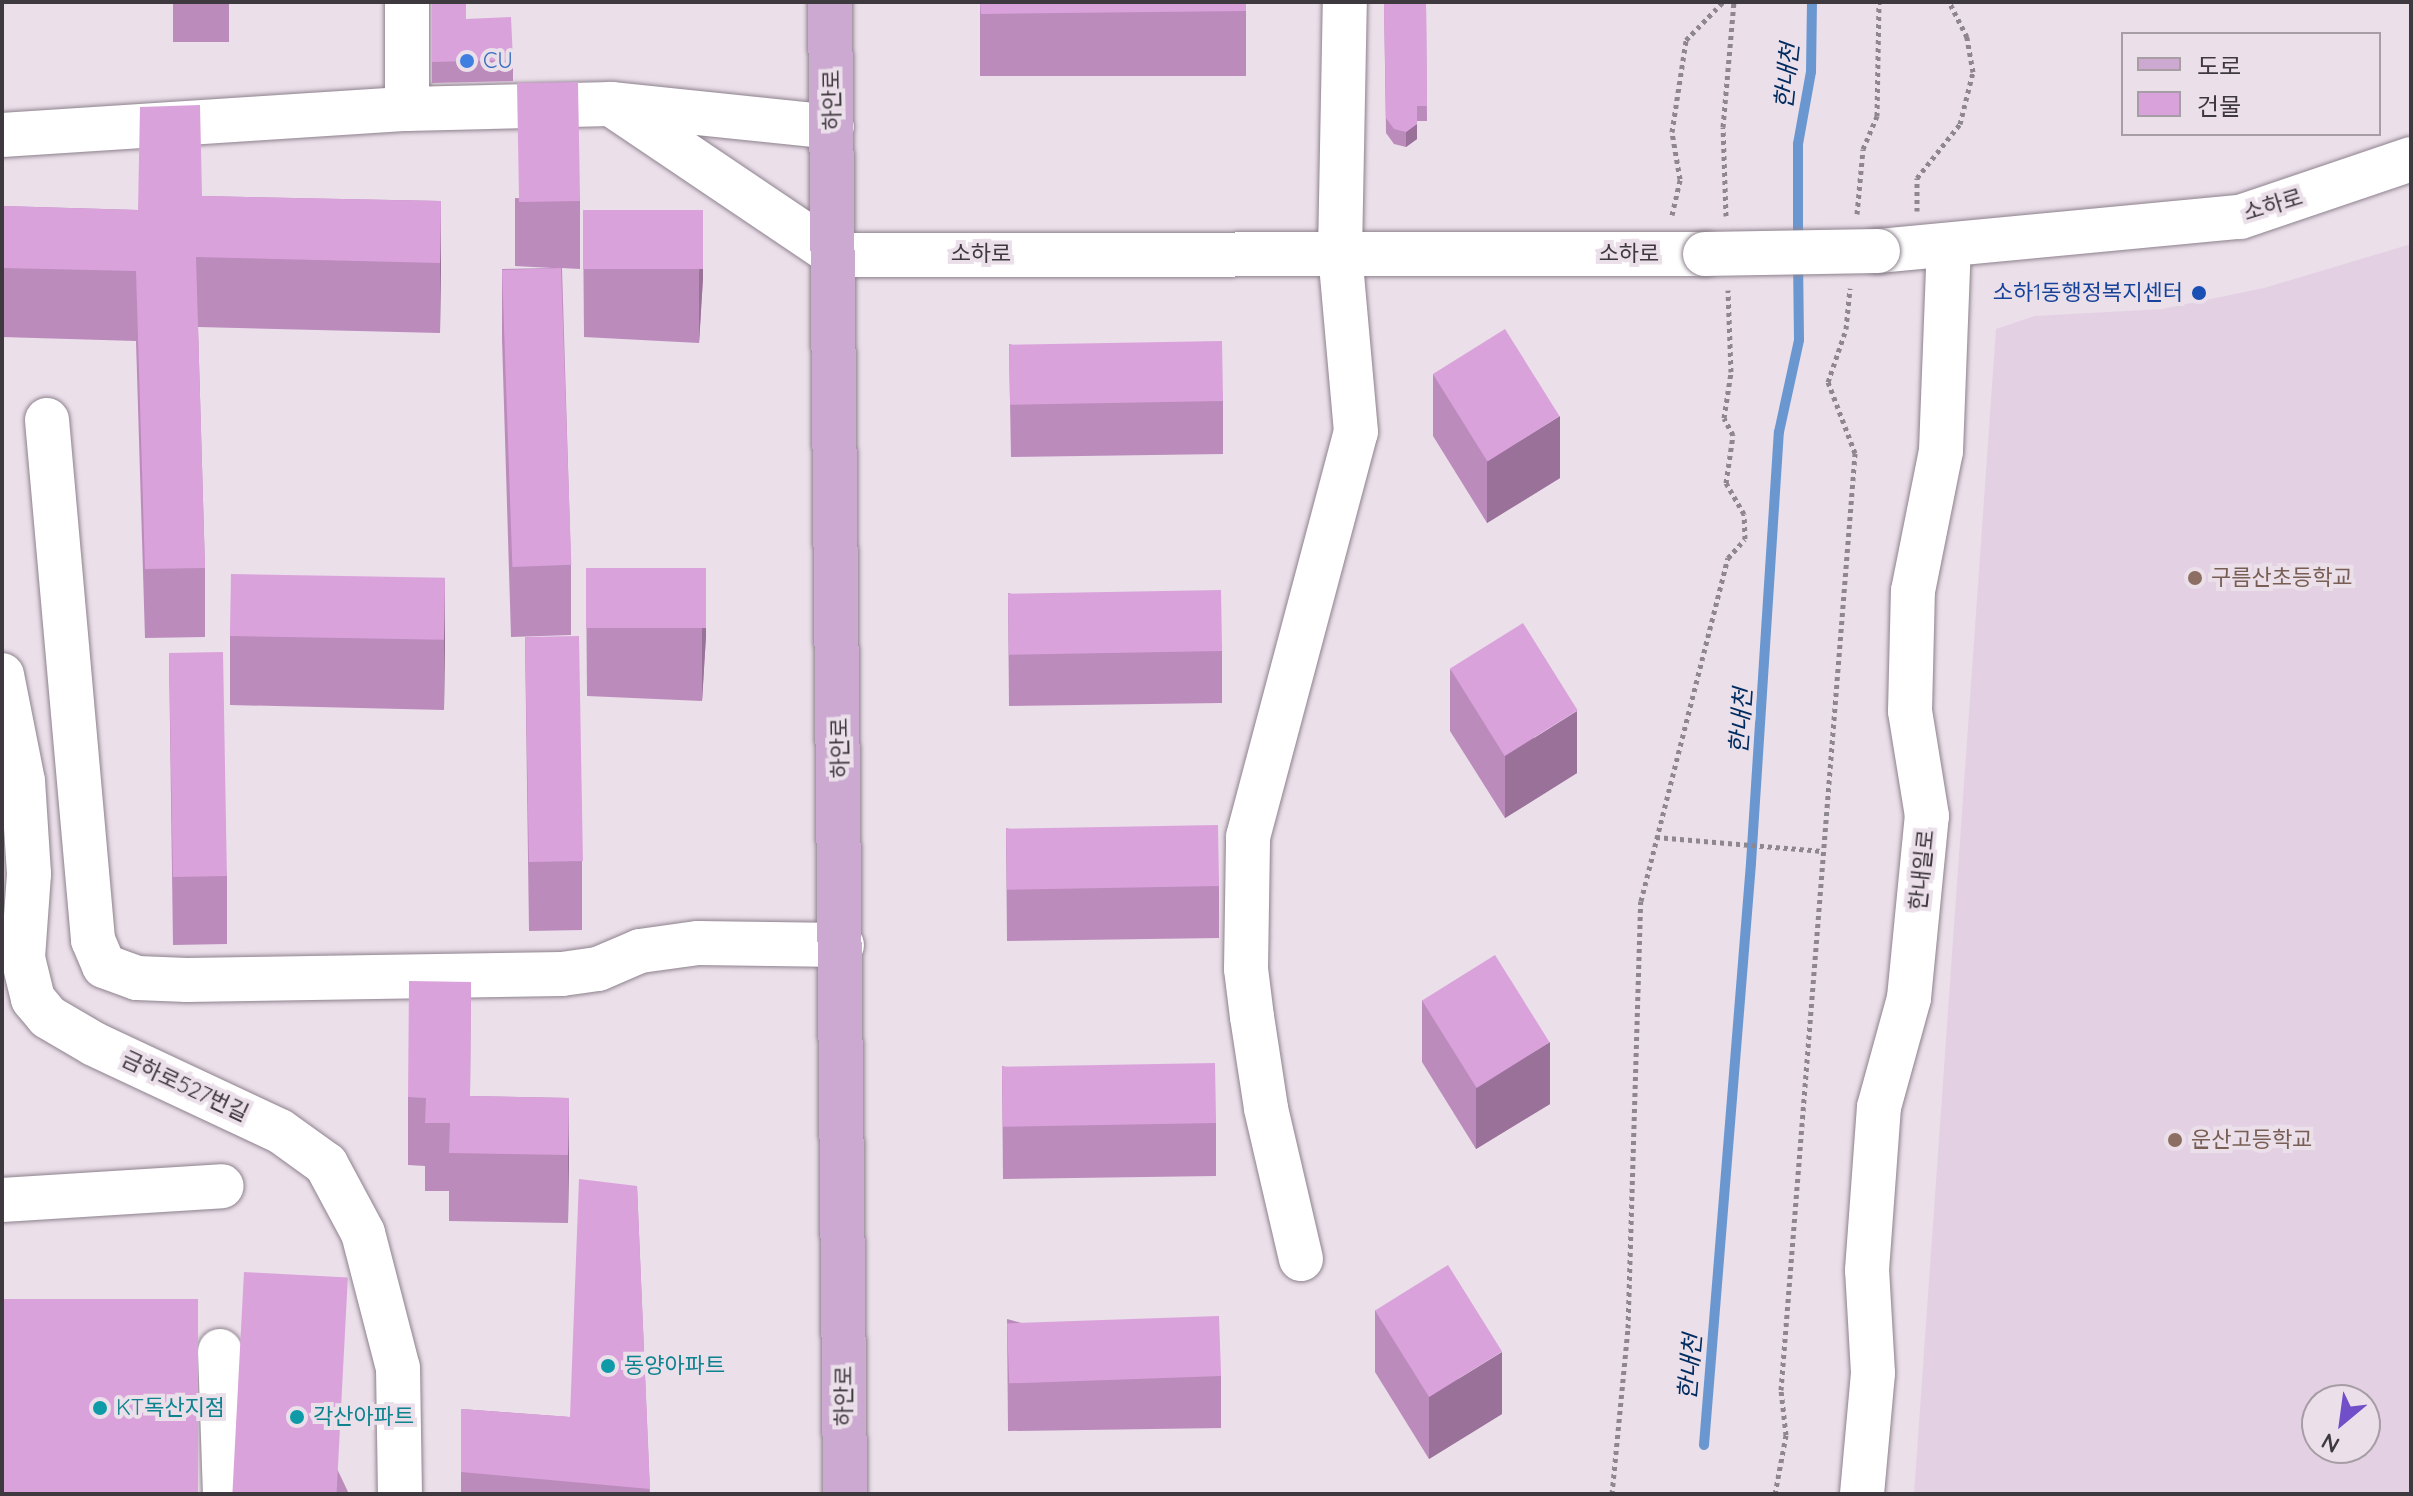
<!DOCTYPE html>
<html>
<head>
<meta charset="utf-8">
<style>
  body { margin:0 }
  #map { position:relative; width:2413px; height:1496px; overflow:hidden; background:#ebdfea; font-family:Quicksand,"Noto Sans KR",sans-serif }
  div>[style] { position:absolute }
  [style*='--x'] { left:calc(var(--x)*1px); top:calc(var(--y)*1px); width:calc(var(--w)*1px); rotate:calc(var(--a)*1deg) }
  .built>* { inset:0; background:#e3d1e3 }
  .stream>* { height:10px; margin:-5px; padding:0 5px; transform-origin:5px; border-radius:5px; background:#6b97d1 }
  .path>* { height:5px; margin-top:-2.5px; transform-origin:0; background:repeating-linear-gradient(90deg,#8f878f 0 4px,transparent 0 8px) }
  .roads { filter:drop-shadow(0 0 2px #8d828d) drop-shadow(0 0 2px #8d828d) }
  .minor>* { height:44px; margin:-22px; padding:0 22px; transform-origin:22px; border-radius:22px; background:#fff }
  .major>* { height:44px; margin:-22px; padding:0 22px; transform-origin:22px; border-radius:22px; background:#cba9d1 }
  .bridges { filter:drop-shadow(0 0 2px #8d828d) drop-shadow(0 0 2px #8d828d) }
  .minor-bridge>* { height:44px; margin:-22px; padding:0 22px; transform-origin:22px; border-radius:22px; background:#fff }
  .wall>* { inset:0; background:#bb8bbc; transform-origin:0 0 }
  .shaded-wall>* { inset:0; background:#997199 }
  .building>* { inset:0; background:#daa2db; transform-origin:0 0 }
  .dots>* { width:22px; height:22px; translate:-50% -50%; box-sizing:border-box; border:4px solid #ebdfea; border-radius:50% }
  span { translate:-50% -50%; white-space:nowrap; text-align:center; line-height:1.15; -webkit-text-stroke:8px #ebdfea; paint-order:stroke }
  .shop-label { font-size:22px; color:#366cbe }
  .left { translate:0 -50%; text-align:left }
  .street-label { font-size:22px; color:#3e393e }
  .transit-label { font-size:22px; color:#164399 }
  .right { translate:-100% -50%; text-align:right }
  .education-label { font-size:22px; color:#785e54 }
  .culture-label { font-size:22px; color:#0d838f }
  .water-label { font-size:24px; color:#002c60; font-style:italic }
  .frame { position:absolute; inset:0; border:4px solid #3e393e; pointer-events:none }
  .legend { position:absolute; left:2121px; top:32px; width:260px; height:104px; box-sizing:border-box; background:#ebdfea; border:2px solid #a69da5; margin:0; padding:10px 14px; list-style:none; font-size:24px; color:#3e393e }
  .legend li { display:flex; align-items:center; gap:16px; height:40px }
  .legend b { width:40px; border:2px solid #a69da5 }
  .north { position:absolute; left:2301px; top:1384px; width:80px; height:80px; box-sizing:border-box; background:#ebdfea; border:2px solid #a69da5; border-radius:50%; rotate:209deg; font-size:22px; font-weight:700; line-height:32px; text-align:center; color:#3e393e }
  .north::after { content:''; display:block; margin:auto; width:28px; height:36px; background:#704fc8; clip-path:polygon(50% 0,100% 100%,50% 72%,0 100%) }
</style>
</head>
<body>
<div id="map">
  <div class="built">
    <div style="clip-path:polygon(evenodd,2411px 244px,2411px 1494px,1914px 1494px,1996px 329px,2035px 316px,2162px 309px,2264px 288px,2411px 244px,2317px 1400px,2365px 1400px,2365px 1448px,2317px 1448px,2317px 1400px)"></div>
  </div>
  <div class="stream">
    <div style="--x:1798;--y:243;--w:99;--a:-90"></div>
    <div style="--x:1798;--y:144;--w:73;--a:-79.8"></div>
    <div style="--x:1811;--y:72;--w:70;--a:-89.2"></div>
    <div style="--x:1704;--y:1445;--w:584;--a:-85.38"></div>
    <div style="--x:1751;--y:863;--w:432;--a:-86.3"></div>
    <div style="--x:1779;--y:432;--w:94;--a:-77.7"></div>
    <div style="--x:1799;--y:340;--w:77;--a:-90.7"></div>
  </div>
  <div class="path">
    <div style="--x:1917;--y:211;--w:33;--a:-90"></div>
    <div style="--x:1917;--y:178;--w:69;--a:-51.5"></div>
    <div style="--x:1960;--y:124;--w:54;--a:-76"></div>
    <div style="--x:1973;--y:72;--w:36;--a:-100"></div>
    <div style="--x:1967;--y:37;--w:39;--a:-117"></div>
    <div style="--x:1857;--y:214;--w:65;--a:-84.7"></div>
    <div style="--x:1863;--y:149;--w:36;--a:-67"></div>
    <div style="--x:1877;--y:116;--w:114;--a:-89"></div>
    <div style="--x:1672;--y:215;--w:37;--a:-77"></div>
    <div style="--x:1680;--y:179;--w:48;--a:-99.7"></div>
    <div style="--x:1672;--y:132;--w:93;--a:-81.3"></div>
    <div style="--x:1686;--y:40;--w:53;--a:-45.8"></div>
    <div style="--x:1726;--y:216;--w:89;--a:-91.9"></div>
    <div style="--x:1723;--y:127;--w:125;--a:-85"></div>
    <div style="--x:1656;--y:837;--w:167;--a:4.8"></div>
    <div style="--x:1612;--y:1494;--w:167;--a:-84.5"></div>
    <div style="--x:1628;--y:1328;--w:427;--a:-88.3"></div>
    <div style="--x:1641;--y:901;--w:354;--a:-75.8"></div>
    <div style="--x:1728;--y:558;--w:25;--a:-48"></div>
    <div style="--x:1745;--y:539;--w:25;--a:-92"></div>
    <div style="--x:1744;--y:514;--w:36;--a:-120"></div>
    <div style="--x:1726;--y:483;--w:49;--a:-81.7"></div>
    <div style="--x:1733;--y:435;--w:19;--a:-118"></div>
    <div style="--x:1724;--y:418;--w:47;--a:-81.3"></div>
    <div style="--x:1731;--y:372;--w:82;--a:-92.1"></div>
    <div style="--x:1775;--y:1494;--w:60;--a:-79.4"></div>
    <div style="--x:1786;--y:1435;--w:45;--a:-96.3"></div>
    <div style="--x:1781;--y:1390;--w:940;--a:-85.48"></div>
    <div style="--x:1855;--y:453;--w:76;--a:-110.8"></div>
    <div style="--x:1828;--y:382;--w:56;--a:-71.2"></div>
    <div style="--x:1846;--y:329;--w:41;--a:-84.4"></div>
  </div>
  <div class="roads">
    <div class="minor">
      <div style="--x:611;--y:104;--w:270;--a:34"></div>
      <div style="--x:835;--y:255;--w:870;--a:-0.07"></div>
      <div style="--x:407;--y:109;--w:107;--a:-90"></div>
      <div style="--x:2;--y:135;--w:406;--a:-3.7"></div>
      <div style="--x:407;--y:109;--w:204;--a:-1.4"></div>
      <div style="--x:611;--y:104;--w:222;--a:5.9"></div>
      <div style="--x:1878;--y:251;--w:364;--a:-5.4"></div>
      <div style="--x:2240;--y:217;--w:181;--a:-18.7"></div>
      <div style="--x:47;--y:420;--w:522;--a:84.94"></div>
      <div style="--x:93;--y:940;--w:28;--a:67"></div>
      <div style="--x:104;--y:966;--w:35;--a:20"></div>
      <div style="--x:137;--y:978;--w:50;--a:2.3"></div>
      <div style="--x:187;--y:980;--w:375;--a:-0.9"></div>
      <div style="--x:562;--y:974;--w:36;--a:-8"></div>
      <div style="--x:598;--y:969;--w:46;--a:-23.2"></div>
      <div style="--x:640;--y:951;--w:59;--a:-7.9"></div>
      <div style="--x:698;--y:943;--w:144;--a:0.8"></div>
      <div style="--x:2;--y:675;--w:108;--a:78.8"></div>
      <div style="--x:23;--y:781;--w:93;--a:86.3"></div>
      <div style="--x:29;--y:874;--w:84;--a:94.1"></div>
      <div style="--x:23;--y:958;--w:42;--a:76.3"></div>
      <div style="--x:33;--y:999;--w:23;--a:50"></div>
      <div style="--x:48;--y:1017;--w:53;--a:30.4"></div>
      <div style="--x:94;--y:1044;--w:205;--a:25.1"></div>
      <div style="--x:280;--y:1131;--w:57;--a:35.7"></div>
      <div style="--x:326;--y:1164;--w:78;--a:61.8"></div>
      <div style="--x:363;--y:1233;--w:139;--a:75.5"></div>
      <div style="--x:398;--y:1368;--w:126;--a:89.1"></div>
      <div style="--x:2;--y:1200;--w:220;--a:-3.6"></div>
      <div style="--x:1301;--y:1259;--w:155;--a:-103.1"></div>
      <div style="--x:1266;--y:1108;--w:92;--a:-98.7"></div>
      <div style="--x:1252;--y:1017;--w:48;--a:-97.1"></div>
      <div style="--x:1246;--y:969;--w:132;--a:-89.1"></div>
      <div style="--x:1248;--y:837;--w:419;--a:-75.1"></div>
      <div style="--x:1356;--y:432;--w:180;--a:-95.1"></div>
      <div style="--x:1340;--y:253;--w:251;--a:-88.9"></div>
      <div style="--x:220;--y:1351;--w:143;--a:88"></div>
      <div style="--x:1862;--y:1494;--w:121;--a:-84.8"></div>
      <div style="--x:1873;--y:1373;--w:103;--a:-93.3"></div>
      <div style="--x:1867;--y:1270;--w:163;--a:-85.8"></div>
      <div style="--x:1879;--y:1107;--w:113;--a:-74.6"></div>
      <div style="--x:1909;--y:998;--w:183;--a:-84.4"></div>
      <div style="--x:1927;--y:816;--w:106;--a:-99.2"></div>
      <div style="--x:1910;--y:711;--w:120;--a:-88.6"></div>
      <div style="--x:1913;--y:591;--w:143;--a:-78.7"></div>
      <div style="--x:1941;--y:451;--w:206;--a:-87.8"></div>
    </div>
    <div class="major">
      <div style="--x:830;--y:2;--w:1492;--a:89.42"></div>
    </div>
  </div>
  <div class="bridges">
    <div class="minor-bridge">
      <div style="--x:1705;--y:254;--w:173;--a:-1"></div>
    </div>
  </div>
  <div class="wall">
    <div style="left:173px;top:2px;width:56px;height:40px"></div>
    <div style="clip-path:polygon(432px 2px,466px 19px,513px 60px,513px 81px,432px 83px)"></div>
    <div style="left:980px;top:2px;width:266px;height:74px"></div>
    <div style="clip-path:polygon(1384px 2px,1426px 2px,1427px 121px,1417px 121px,1417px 139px,1406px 147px,1394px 144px,1386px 133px)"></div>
    <div style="clip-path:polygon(202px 196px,441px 201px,440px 333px,198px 327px,205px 568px,205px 637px,145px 638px,136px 341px,2px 337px,2px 206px,138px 210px)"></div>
    <div style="clip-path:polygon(515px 198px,580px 201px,580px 269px,562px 268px,571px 565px,571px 635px,511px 637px,502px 339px,502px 269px,552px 268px,515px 266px)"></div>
    <div style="clip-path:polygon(583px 210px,703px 210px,703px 278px,699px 343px,584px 337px)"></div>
    <div style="clip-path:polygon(1009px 344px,1223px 401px,1223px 454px,1011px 457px)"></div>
    <div style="clip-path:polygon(1433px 374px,1560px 478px,1487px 523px,1433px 436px)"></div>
    <div style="clip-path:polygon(586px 568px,706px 568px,706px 636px,702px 701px,587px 696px)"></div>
    <div style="clip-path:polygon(445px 578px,444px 710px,230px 705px,230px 636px)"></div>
    <div style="clip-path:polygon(1008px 593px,1222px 651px,1222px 703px,1009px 706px)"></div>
    <div style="clip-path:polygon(525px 637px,582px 861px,582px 930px,529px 931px)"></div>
    <div style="clip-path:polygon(169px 653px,227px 876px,227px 944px,173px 945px)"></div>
    <div style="clip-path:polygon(1450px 669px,1577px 773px,1505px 818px,1450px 731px)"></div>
    <div style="clip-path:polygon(1006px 828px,1219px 886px,1219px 938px,1007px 941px)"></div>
    <div style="clip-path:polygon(471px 982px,470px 1096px,569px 1098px,568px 1223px,449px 1221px,449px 1191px,425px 1191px,425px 1166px,408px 1165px,408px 1097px)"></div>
    <div style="clip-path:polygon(1422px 1000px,1550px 1104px,1476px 1149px,1422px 1062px)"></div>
    <div style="clip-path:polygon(1002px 1066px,1216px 1123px,1216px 1176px,1003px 1179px)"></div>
    <div style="clip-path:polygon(637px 1186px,650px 1494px,461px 1494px,461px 1409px,570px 1417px)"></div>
    <div style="clip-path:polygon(244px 1272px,349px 1494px,249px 1494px,244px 1333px)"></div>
    <div style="clip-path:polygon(1375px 1310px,1502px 1414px,1429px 1459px,1375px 1372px)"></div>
    <div style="clip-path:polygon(1007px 1319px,1221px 1376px,1221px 1428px,1008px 1431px)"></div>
  </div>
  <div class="shaded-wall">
    <div style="clip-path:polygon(1417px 124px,1417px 139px,1406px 147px,1406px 132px)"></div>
    <div style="clip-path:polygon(441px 201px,441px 271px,440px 333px,440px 263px)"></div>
    <div style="clip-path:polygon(703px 210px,703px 278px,699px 343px,699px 275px)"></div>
    <div style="clip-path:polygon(1560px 416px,1560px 478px,1487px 523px,1487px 461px)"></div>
    <div style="clip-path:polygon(706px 568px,706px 636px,702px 701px,702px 633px)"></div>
    <div style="clip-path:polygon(445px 578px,445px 648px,444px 710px,444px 640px)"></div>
    <div style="clip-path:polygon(1577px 711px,1577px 773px,1505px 818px,1505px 756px)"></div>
    <div style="clip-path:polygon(1550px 1042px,1550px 1104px,1476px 1149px,1476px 1087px)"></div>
    <div style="clip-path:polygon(569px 1098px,569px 1166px,568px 1223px,568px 1155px)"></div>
    <div style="clip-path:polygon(1502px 1352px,1502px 1414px,1429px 1459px,1429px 1397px)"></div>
  </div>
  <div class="building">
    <div style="clip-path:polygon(432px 2px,466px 2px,466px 19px,511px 17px,513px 60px,432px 62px)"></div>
    <div style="clip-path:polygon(980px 2px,1246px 2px,1246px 11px,981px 14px)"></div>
    <div style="clip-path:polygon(1384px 2px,1426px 2px,1427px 106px,1417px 106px,1417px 124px,1406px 132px,1394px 129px,1386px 118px)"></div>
    <div style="left:578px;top:82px;width:119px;height:61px;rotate:89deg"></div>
    <div style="clip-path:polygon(200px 105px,202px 196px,441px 201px,440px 263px,196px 257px,205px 568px,145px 569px,136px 271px,2px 268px,2px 206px,138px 210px,140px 107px)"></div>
    <div style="left:583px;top:210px;width:120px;height:59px"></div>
    <div style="left:561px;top:268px;width:297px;height:59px;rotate:88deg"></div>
    <div style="left:1505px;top:329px;width:103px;height:85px;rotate:58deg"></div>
    <div style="left:1222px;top:341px;width:60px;height:213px;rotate:89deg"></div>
    <div style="left:586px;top:568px;width:120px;height:60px"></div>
    <div style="left:231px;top:574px;width:214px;height:62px;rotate:1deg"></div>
    <div style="left:1221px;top:590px;width:61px;height:213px;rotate:89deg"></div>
    <div style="left:1523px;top:623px;width:103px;height:86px;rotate:58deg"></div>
    <div style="left:579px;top:636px;width:225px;height:54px;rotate:89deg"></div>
    <div style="left:223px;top:652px;width:224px;height:54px;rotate:89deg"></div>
    <div style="left:1218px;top:825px;width:61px;height:212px;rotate:89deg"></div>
    <div style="left:1495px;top:955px;width:103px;height:86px;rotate:58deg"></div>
    <div style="clip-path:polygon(409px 981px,471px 982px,470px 1096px,569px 1098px,568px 1155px,449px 1153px,450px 1123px,425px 1123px,426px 1098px,408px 1097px)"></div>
    <div style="left:1215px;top:1063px;width:60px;height:213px;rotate:89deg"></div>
    <div style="clip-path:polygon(579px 1179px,637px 1186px,650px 1489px,461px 1472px,461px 1409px,570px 1417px)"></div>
    <div style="left:1448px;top:1265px;width:102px;height:86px;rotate:58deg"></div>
    <div style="left:244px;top:1272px;width:104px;height:222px;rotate:3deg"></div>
    <div style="left:198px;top:1299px;width:195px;height:196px;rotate:90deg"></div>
    <div style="left:1219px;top:1316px;width:60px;height:212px;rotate:88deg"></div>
  </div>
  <div class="dots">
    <div style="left:467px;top:61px;background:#3f7fe0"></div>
    <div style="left:2199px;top:293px;background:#1a4fb4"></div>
    <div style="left:2195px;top:578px;background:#8d6e63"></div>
    <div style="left:2175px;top:1140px;background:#8d6e63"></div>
    <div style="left:608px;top:1366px;background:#0f9aa8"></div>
    <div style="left:100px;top:1408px;background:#0f9aa8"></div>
    <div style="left:297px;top:1417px;background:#0f9aa8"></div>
  </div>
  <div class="shop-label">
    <span class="left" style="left:483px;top:61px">CU</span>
  </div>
  <div class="street-label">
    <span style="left:832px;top:100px;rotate:-91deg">하안로</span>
    <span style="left:2273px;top:205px;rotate:-17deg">소하로</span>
    <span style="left:981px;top:254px">소하로</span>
    <span style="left:1629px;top:254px">소하로</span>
    <span style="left:840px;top:748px;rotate:-91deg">하안로</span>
    <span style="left:1922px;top:870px;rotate:-84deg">한내일로</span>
    <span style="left:185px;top:1086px;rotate:25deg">금하로527번길</span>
    <span style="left:844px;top:1396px;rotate:-90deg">하안로</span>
  </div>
  <div class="transit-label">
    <span class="right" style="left:2183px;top:293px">소하1동행정복지센터</span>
  </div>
  <div class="education-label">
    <span class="left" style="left:2211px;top:578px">구름산초등학교</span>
    <span class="left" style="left:2191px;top:1140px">운산고등학교</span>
  </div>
  <div class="culture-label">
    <span class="left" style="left:624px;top:1366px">동양아파트</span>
    <span class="left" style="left:116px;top:1408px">KT독산지점</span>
    <span class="left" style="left:313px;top:1417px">각산아파트</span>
  </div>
  <div class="water-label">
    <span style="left:1787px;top:76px;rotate:-84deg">한내천</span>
    <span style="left:1741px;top:721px;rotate:-86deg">한내천</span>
    <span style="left:1690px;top:1367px;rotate:-85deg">한내천</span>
  </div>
  <div class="frame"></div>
  <ul class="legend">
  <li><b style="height:10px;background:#cba9d1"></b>도로</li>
  <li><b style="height:22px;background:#daa2db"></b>건물</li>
  </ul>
  <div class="north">N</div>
</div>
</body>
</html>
